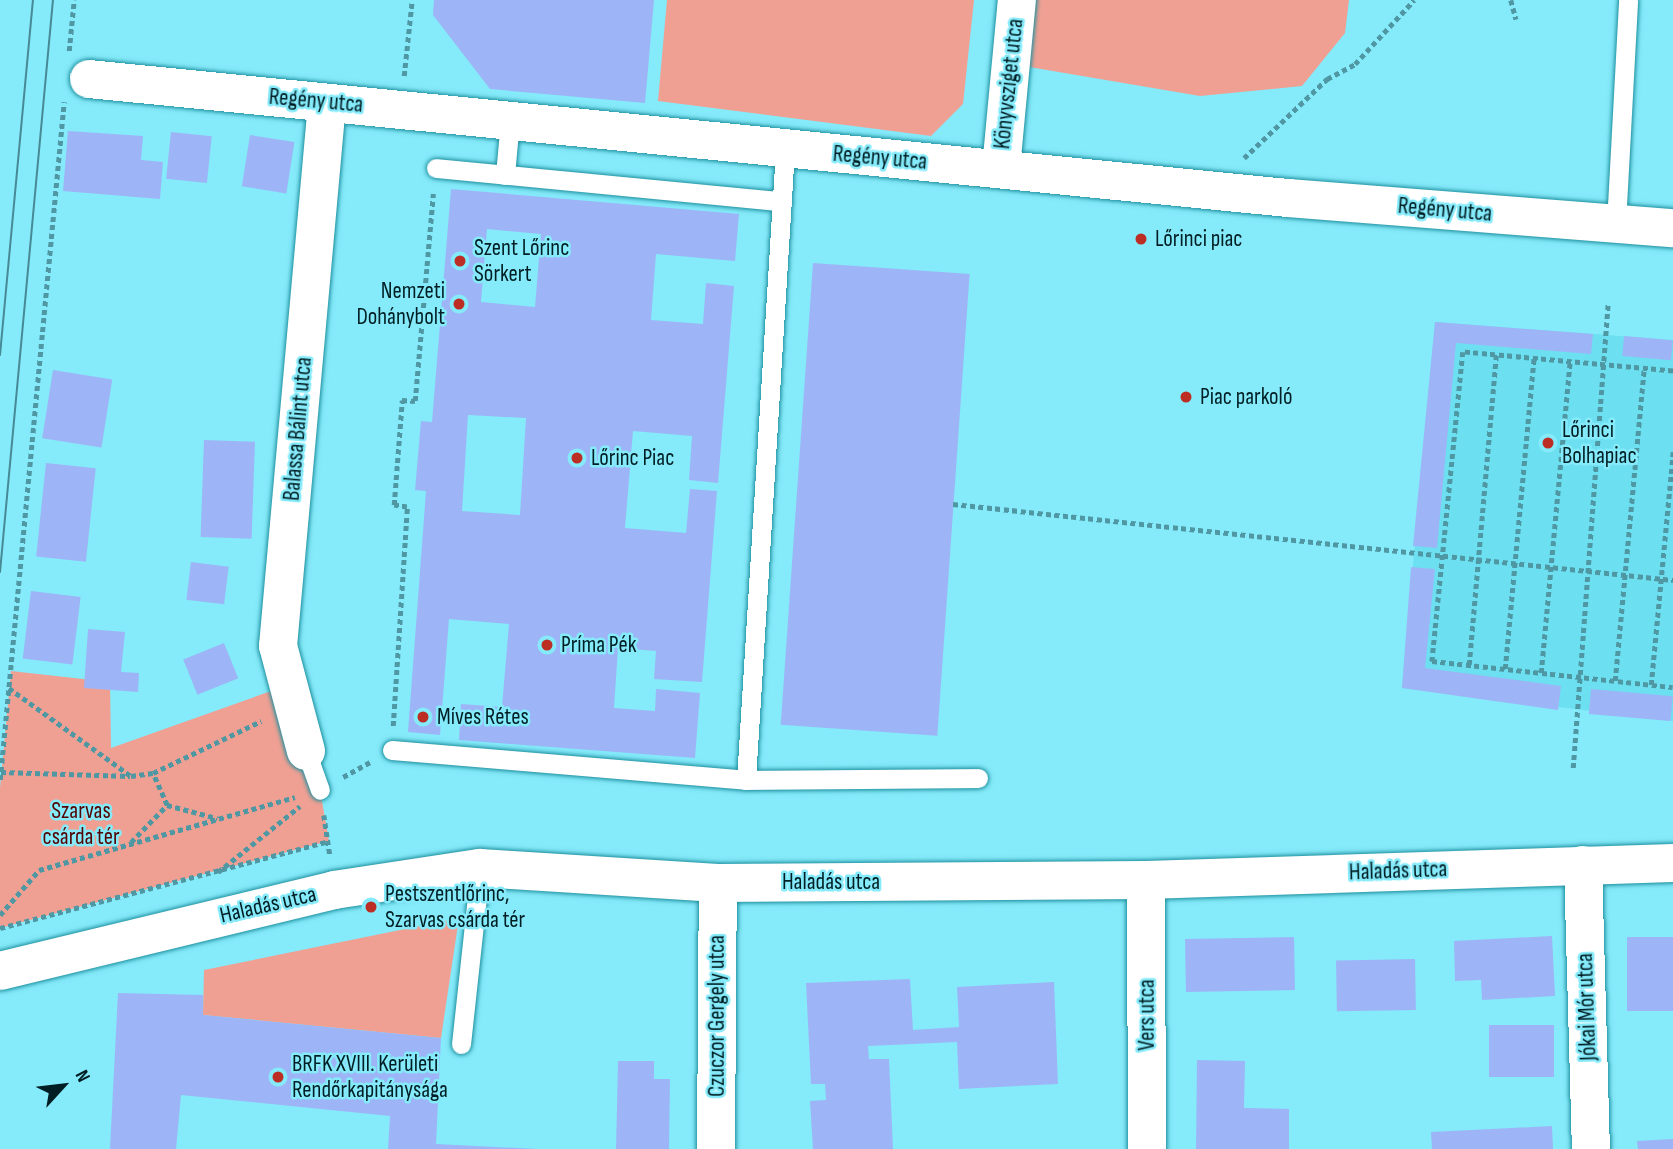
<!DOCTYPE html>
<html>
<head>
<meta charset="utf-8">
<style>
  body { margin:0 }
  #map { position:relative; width:1673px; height:1149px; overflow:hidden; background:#85eafa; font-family:"Sofia Sans Condensed",sans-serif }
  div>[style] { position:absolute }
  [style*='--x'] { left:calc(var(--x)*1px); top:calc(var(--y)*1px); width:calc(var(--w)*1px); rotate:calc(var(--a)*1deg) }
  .built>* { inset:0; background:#6ce0f1 }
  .green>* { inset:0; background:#f0a093 }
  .building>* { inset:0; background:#9db5f6; transform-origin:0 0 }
  .path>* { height:4.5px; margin-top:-2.25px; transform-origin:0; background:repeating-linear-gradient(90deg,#4f97a2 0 5px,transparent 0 8.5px) }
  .roads { filter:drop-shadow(0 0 2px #1e909f) drop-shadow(0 0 2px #1e909f) }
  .service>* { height:19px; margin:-9.5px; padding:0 9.5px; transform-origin:9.5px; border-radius:9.5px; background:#fff }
  .minor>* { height:38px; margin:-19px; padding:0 19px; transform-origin:19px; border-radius:19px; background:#fff }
  .secondary>* { height:38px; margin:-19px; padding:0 19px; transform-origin:19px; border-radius:19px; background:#fff }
  .tram>* { height:2px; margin:-1px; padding:0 1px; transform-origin:1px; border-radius:1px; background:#478a95 }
  .dots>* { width:19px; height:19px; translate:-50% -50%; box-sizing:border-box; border:4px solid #85eafa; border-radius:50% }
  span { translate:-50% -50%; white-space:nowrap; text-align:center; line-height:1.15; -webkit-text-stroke:5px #85eafa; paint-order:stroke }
  .street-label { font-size:23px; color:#001e23 }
  .poi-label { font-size:23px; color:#001e23 }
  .left { translate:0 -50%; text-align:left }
  .right { translate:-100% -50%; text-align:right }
  .park-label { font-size:23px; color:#530202 }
  .north { position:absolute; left:28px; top:1051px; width:70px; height:70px; -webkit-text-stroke:5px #85eafa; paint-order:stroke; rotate:63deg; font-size:19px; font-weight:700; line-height:28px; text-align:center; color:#001e23 }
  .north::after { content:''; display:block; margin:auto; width:24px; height:32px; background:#001e23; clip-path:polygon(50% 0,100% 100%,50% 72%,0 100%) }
</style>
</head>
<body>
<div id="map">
  <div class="built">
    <div style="clip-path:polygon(1435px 322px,1673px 340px,1673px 721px,1402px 688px)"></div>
  </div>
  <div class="green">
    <div style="clip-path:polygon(667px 0,974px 0,963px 104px,931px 136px,658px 101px)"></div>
    <div style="clip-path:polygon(1017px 0,1349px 0,1345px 33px,1302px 86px,1200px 96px,1011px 64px)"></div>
    <div style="clip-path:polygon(11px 671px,110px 682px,111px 748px,288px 685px,320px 790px,329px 841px,0 928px,0 788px)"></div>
    <div style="clip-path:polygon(459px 918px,441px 1038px,203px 1015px,204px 970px)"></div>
  </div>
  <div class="building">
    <div style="clip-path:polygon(434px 0,654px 0,645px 103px,490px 89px,433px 15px)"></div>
    <div style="clip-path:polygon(68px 131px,143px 136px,141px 160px,163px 162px,160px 199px,63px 191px)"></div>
    <div style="left:171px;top:132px;width:41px;height:47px;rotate:6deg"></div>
    <div style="left:250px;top:135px;width:45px;height:52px;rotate:9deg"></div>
    <div style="clip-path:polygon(evenodd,451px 189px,739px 214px,735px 261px,656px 254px,651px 320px,703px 324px,706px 283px,734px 286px,718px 483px,689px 480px,692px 436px,633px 431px,625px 528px,686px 533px,690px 489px,717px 491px,702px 682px,654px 679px,656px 651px,618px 648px,614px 708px,655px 711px,656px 689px,700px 693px,695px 758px,459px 740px,461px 704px,502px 707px,509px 624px,449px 619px,440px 735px,408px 732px,426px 491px,415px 490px,421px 421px,432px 422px,451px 189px,487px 229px,541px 234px,535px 307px,481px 302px,487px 229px,451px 189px,468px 415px,526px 418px,520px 515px,462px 511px,468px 415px)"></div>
    <div style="left:813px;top:263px;width:157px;height:463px;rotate:4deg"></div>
    <div style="clip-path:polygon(1435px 322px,1593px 334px,1591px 354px,1456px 343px,1437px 548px,1413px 546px)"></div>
    <div style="left:1624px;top:336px;width:49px;height:20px;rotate:5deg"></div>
    <div style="left:53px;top:370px;width:60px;height:69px;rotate:9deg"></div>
    <div style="left:204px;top:440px;width:51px;height:97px;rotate:2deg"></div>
    <div style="left:46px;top:463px;width:50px;height:94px;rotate:6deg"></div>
    <div style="left:191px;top:562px;width:38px;height:38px;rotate:7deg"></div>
    <div style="clip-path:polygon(1411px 567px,1435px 569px,1425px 668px,1561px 686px,1558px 710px,1402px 688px)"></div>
    <div style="left:31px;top:591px;width:50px;height:68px;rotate:7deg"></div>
    <div style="clip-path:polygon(88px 629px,125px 632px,121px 672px,139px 673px,138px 692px,84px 688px)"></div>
    <div style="left:224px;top:643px;width:38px;height:44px;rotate:68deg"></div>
    <div style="left:1591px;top:689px;width:82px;height:25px;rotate:5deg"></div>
    <div style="clip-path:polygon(1552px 936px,1555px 996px,1482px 1000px,1481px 980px,1455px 981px,1454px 941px)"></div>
    <div style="left:1294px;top:937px;width:53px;height:109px;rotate:89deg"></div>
    <div style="left:1673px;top:937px;width:74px;height:46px;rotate:90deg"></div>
    <div style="left:1415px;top:959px;width:51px;height:79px;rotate:89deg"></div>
    <div style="clip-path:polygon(910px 979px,913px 1030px,959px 1027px,957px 987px,1054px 982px,1058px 1084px,959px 1089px,957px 1042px,868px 1046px,869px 1059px,889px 1059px,893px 1149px,813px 1149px,810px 1101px,826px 1100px,825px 1084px,811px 1084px,806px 983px)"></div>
    <div style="clip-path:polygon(118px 993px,203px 995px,203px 1015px,441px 1038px,436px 1144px,538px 1149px,388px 1149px,390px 1116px,181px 1095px,176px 1149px,110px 1149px)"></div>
    <div style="left:1489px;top:1025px;width:65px;height:52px"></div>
    <div style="clip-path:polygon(1197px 1060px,1245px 1061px,1244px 1108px,1289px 1109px,1289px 1149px,1196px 1149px)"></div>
    <div style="clip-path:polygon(618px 1061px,654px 1061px,654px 1079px,670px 1079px,669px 1149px,616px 1149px)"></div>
    <div style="clip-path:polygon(1552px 1126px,1553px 1149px,1432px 1149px,1431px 1132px)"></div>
    <div style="clip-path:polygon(1673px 1139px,1673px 1149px,1638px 1149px,1637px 1141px)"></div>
  </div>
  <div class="path">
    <div style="--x:1511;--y:0;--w:20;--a:75"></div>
    <div style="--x:69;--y:51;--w:51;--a:-84.4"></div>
    <div style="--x:404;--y:76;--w:76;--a:-84"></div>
    <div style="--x:1244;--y:158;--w:115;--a:-43.6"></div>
    <div style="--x:1327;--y:79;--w:32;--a:-28"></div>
    <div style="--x:1355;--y:64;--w:87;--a:-47.3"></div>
    <div style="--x:1673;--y:371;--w:211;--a:-174.8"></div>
    <div style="--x:1463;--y:352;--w:311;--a:95.7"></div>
    <div style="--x:1432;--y:661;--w:242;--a:6.2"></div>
    <div style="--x:953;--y:504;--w:724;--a:6.03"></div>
    <div style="--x:1469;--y:665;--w:312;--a:-85"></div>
    <div style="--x:1505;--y:669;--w:313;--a:-84.7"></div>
    <div style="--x:1541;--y:673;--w:314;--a:-84.7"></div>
    <div style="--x:1615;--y:681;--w:314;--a:-84.7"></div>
    <div style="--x:1651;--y:685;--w:234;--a:-84.6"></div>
    <div style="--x:9;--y:688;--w:150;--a:35.8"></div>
    <div style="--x:131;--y:776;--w:22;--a:-8"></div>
    <div style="--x:393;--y:726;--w:219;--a:-86.3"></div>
    <div style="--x:407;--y:507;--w:13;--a:-171"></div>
    <div style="--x:394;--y:505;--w:105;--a:-85.6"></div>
    <div style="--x:402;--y:400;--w:13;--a:4"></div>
    <div style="--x:415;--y:401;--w:208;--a:-85"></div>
    <div style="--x:1573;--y:768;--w:465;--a:-85.7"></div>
    <div style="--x:1;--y:772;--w:129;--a:1.8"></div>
    <div style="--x:343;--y:777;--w:33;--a:-29"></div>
    <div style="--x:0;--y:780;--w:681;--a:-84.61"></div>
    <div style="--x:167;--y:805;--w:35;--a:-114"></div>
    <div style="--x:153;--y:773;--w:120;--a:-25.7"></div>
    <div style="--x:167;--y:805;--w:52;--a:14.6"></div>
    <div style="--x:324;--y:815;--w:40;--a:81.5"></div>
    <div style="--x:131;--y:842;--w:52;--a:-45.8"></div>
    <div style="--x:218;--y:872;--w:105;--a:-38.8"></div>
    <div style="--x:0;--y:915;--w:60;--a:-49.1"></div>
    <div style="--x:39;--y:870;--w:266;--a:-15.9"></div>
    <div style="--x:0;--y:928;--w:340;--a:-14.8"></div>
  </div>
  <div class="roads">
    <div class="service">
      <div style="--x:436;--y:168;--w:347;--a:5.5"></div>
      <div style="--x:505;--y:175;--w:55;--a:-84.8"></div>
      <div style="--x:1616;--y:224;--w:224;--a:-86.9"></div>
      <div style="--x:392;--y:750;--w:355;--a:4.8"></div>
      <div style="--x:746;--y:780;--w:632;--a:-86.46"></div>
      <div style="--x:306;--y:751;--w:41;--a:70.3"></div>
      <div style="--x:746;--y:780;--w:232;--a:-0.5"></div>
      <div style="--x:461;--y:1044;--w:177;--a:-83.8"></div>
    </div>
    <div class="minor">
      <div style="--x:89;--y:79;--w:1205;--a:5.67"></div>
      <div style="--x:1288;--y:198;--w:386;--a:4.5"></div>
      <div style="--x:1001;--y:168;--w:169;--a:-84.6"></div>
      <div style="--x:306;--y:751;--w:109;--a:-104.9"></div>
      <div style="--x:278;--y:646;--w:545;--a:-84.84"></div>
      <div style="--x:1583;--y:865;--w:284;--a:88.4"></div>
      <div style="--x:1146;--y:880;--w:269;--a:89.8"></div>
      <div style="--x:716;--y:1149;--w:266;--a:-89.6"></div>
    </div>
    <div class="secondary">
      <div style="--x:0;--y:971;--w:344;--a:-13.6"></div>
      <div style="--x:334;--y:890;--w:148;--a:-8.6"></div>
      <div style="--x:480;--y:868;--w:238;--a:3.6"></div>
      <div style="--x:718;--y:883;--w:428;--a:-0.4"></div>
      <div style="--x:1146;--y:880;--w:527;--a:-1.85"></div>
    </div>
  </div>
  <div class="tram">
    <div style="--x:0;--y:355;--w:357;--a:-84.7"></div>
    <div style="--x:0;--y:572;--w:574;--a:-84.71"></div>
  </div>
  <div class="dots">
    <div style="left:1141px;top:239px;background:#bc2e24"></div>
    <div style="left:460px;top:261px;background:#bc2e24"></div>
    <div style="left:459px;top:304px;background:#bc2e24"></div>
    <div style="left:1186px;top:397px;background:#bc2e24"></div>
    <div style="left:1548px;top:443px;background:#bc2e24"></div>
    <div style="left:577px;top:458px;background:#bc2e24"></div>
    <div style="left:547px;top:645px;background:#bc2e24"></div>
    <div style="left:423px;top:717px;background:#bc2e24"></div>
    <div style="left:371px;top:907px;background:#bc2e24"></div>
    <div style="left:278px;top:1077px;background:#bc2e24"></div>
  </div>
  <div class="street-label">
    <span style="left:1009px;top:84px;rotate:-84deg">Könyvsziget utca</span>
    <span style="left:316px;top:101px;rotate:5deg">Regény utca</span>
    <span style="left:880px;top:158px;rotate:5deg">Regény utca</span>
    <span style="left:1445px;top:210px;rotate:5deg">Regény utca</span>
    <span style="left:298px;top:429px;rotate:-85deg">Balassa Bálint utca</span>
    <span style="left:1398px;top:871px;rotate:-2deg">Haladás utca</span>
    <span style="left:831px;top:882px">Haladás utca</span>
    <span style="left:268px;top:905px;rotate:-13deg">Haladás utca</span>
    <span style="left:1587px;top:1007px;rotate:-92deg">Jókai Mór utca</span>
    <span style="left:1147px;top:1015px;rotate:-90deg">Vers utca</span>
    <span style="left:717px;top:1016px;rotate:-90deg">Czuczor Gergely utca</span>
  </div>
  <div class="poi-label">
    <span class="left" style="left:1155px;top:239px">Lőrinci piac</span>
    <span class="left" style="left:474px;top:261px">Szent Lőrinc<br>Sörkert</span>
    <span class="right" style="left:445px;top:304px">Nemzeti<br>Dohánybolt</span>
    <span class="left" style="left:1200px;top:397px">Piac parkoló</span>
    <span class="left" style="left:1562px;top:443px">Lőrinci<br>Bolhapiac</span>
    <span class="left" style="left:591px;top:458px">Lőrinc Piac</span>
    <span class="left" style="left:561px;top:645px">Príma Pék</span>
    <span class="left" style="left:437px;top:717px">Míves Rétes</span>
    <span class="left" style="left:385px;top:907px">Pestszentlőrinc,<br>Szarvas csárda tér</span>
    <span class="left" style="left:292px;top:1077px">BRFK XVIII. Kerületi<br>Rendőrkapitánysága</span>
  </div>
  <div class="park-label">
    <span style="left:81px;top:824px">Szarvas<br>csárda tér</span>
  </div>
  <div class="north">N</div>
</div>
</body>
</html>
